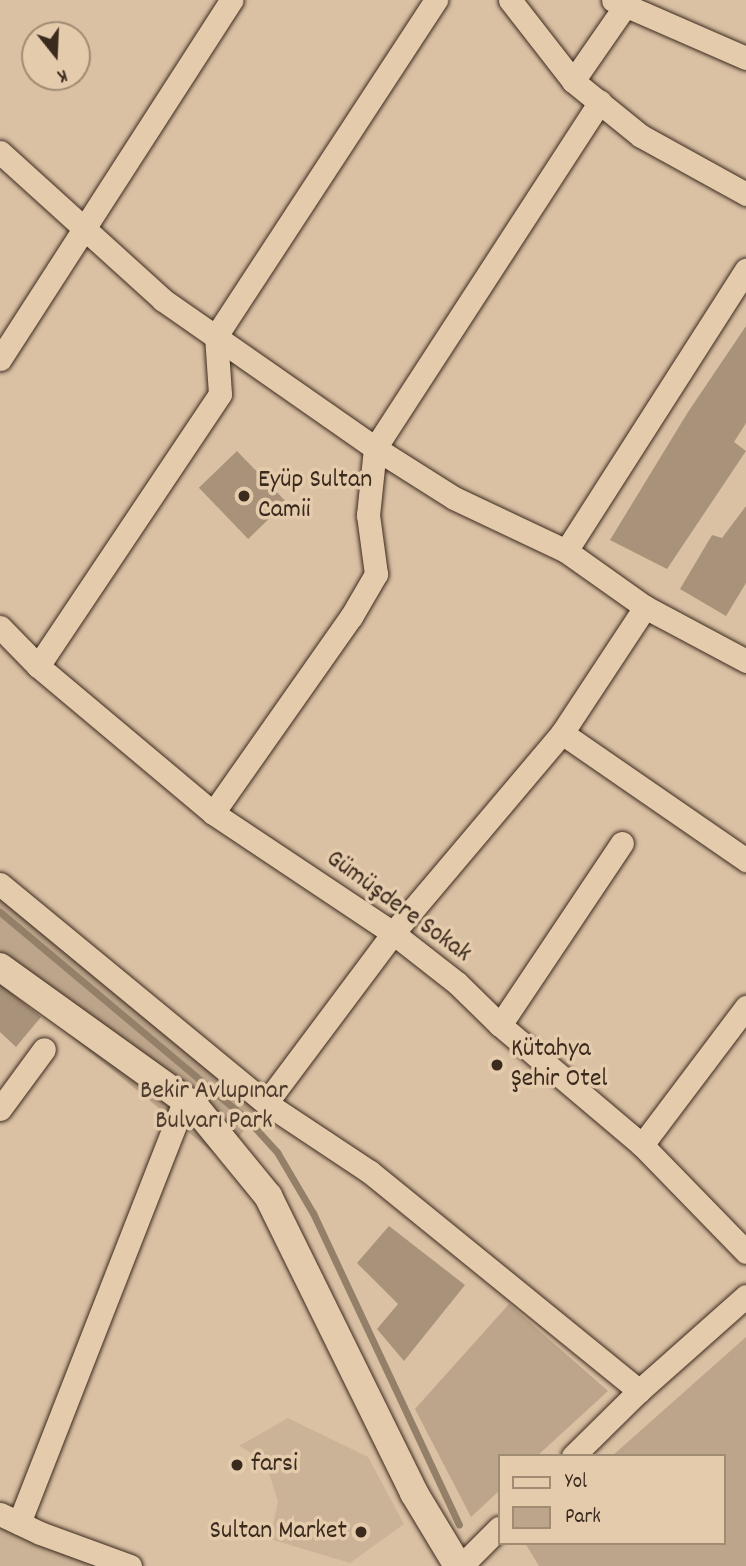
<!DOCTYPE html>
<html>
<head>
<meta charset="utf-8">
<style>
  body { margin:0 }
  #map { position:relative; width:746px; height:1566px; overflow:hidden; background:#dac1a4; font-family:Dekko,sans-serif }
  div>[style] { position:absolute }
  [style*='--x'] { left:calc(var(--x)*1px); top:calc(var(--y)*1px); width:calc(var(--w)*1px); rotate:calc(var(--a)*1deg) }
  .built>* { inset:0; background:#cbb397 }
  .green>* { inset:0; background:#bca58a }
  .stream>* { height:7px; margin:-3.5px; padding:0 3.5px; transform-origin:3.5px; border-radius:3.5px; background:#948069 }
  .building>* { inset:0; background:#a8927a; transform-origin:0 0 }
  .roads { filter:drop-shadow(0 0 2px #3b2a1e) drop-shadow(0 0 2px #3b2a1e) }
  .minor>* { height:23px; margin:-11.5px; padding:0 11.5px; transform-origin:11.5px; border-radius:11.5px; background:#e4cbac }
  .tertiary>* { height:28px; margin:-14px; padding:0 14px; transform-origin:14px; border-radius:14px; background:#e4cbac }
  .dots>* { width:19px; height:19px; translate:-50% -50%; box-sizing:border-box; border:4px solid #e4cbac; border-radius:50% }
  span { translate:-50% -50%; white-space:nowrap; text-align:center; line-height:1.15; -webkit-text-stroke:7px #e4cbac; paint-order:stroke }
  .poi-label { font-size:26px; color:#3b2a1e }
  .left { translate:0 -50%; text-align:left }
  .right { translate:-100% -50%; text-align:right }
  .street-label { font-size:26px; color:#3b2a1e }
  .park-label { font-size:26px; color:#4e3c2e }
  .legend { position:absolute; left:498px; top:1454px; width:228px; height:91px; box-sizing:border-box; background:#e4cbac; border:2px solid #a08b73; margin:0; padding:9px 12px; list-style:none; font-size:21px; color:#3b2a1e }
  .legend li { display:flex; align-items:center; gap:14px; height:35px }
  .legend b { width:35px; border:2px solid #a08b73 }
  .north { position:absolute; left:21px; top:21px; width:70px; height:70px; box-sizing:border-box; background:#e4cbac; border:2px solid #a08b73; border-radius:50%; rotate:162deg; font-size:19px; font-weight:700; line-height:28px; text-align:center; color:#3b2a1e }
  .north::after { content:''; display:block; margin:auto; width:24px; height:32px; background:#3b2a1e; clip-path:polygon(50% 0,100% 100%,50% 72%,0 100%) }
</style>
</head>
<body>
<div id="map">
  <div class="built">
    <div style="clip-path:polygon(288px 1418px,368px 1457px,404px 1524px,350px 1563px,270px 1539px,278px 1501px,265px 1461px,239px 1446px)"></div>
    <div style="clip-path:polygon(0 1512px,130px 1566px,0 1566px)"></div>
  </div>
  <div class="green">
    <div style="clip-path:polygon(0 884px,266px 1103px,221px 1159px,0 978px)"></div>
    <div style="clip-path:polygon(509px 1304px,608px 1391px,537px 1456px,499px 1456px,499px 1491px,471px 1517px,415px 1409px)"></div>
    <div style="clip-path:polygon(746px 1337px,746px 1566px,539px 1566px,525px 1543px,723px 1543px,723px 1456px,612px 1456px)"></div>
  </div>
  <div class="stream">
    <div style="--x:0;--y:912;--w:322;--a:40"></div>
    <div style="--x:247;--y:1119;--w:45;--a:47.7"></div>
    <div style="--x:277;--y:1152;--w:71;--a:59.5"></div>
    <div style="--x:313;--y:1213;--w:344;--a:64.9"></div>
  </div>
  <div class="building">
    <div style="clip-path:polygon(746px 326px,746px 423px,734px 442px,746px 451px,667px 569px,610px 540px,688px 412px)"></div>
    <div style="left:237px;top:451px;width:71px;height:53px;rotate:46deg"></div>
    <div style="clip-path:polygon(746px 506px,746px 583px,726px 616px,680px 589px,712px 535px,722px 538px)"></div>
    <div style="clip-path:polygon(0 984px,41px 1017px,16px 1047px,0 1032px)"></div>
    <div style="clip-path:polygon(389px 1226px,465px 1285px,404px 1361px,377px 1329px,398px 1304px,357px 1263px)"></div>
  </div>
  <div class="roads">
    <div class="minor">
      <div style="--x:510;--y:0;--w:103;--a:52.1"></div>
      <div style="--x:573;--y:81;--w:87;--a:39"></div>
      <div style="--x:641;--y:136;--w:120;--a:28.9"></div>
      <div style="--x:613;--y:0;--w:145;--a:23.6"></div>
      <div style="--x:573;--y:81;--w:98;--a:-55.3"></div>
      <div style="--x:0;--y:152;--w:220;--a:42.2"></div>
      <div style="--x:163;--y:300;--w:259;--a:34.9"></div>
      <div style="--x:375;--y:448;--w:93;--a:32.3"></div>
      <div style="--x:454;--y:498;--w:124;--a:25.3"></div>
      <div style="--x:566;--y:551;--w:97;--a:35.3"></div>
      <div style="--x:645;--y:607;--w:115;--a:28.1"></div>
      <div style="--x:0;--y:359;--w:427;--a:-57.2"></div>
      <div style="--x:566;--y:551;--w:334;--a:-57.4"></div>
      <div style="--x:0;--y:627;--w:54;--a:45.7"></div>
      <div style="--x:38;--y:666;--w:229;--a:40"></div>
      <div style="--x:213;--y:813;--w:216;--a:33.7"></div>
      <div style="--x:393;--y:933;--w:81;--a:38"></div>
      <div style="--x:457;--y:983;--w:60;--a:44.3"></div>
      <div style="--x:500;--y:1025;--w:186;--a:40.2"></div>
      <div style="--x:642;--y:1145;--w:149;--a:45.8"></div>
      <div style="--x:38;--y:666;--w:327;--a:-56.2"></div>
      <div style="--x:220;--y:394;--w:58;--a:-93.9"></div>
      <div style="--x:216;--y:336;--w:402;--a:-56.8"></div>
      <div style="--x:562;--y:733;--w:224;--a:34.6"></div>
      <div style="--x:213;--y:813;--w:240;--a:-54.9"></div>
      <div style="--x:351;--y:617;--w:50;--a:-59.8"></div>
      <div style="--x:376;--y:574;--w:60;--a:-97.7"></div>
      <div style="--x:368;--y:515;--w:67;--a:-84"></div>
      <div style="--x:375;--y:448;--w:413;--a:-57"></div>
      <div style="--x:0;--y:884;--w:345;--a:39.5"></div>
      <div style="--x:266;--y:1103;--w:125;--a:33.6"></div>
      <div style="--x:370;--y:1172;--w:347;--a:39.1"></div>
      <div style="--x:500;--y:1025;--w:219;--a:-56.2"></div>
      <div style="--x:266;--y:1103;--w:212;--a:-53.2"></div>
      <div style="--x:393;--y:933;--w:262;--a:-49.8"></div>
      <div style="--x:562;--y:733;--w:151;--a:-56.6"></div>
      <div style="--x:0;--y:1109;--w:74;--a:-53.7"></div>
      <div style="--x:642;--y:1145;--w:173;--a:-53"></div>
      <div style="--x:573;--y:1456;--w:93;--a:-44.6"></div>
      <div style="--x:639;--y:1391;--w:143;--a:-41.6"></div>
      <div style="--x:0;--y:1514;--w:44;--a:25.4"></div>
      <div style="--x:40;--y:1533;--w:96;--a:20.1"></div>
      <div style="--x:19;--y:1523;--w:454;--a:-68.6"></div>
      <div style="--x:461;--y:1566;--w:54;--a:-45"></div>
    </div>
    <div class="tertiary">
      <div style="--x:0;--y:967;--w:241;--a:35.7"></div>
      <div style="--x:196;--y:1108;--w:114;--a:50.7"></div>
      <div style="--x:268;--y:1196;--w:331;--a:63.8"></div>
      <div style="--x:414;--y:1493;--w:85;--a:58.9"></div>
    </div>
  </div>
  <div class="dots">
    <div style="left:244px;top:496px;background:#3b2a1e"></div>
    <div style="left:497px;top:1065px;background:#3b2a1e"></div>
    <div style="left:237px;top:1465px;background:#3b2a1e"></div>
    <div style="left:361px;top:1532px;background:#3b2a1e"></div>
  </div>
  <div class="poi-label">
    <span class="left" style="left:258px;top:496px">Eyüp Sultan<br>Camii</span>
    <span class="left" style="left:511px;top:1065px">Kütahya<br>Şehir Otel</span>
    <span class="left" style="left:251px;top:1465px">farsi</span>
    <span class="right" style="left:347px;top:1532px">Sultan Market</span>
  </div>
  <div class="street-label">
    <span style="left:398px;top:907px;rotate:36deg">Gümüşdere Sokak</span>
  </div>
  <div class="park-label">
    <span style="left:214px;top:1107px">Bekir Avlupınar<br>Bulvarı Park</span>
  </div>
  <ul class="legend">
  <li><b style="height:9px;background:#e4cbac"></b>Yol</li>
  <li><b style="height:19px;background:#bca58a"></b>Park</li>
  </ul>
  <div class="north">K</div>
</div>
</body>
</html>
